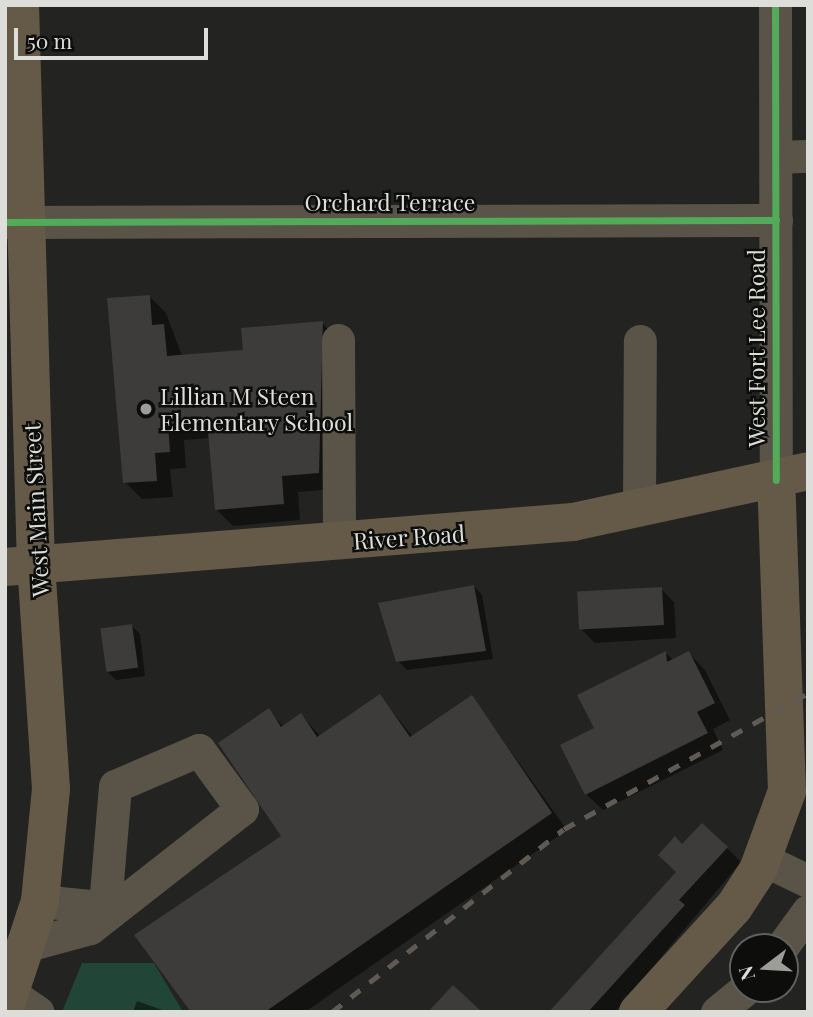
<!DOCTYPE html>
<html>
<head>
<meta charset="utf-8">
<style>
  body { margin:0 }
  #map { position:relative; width:813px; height:1017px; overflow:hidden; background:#232321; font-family:"Playfair Display",serif }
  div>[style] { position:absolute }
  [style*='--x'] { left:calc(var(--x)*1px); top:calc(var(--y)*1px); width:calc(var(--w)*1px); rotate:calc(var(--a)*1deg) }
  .green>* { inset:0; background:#214637 }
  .shadow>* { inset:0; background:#0007 }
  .building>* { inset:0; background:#3d3c3b; transform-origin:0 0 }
  .minor>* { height:33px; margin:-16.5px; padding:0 16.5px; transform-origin:16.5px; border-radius:16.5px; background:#5a5448 }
  .major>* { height:38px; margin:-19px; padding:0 19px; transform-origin:19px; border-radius:19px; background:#645a47 }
  .rail>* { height:5px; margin-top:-2.5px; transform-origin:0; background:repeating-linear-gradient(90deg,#5f5b54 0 12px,transparent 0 24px) }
  .cycleway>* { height:7px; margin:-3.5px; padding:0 3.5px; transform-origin:3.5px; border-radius:3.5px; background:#51ab58 }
  .dots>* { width:19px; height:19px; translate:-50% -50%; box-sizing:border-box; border:4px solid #0d0d0b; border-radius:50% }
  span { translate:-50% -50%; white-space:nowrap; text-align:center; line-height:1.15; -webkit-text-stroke:5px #0d0d0b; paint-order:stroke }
  .street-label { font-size:23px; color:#ddddda }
  .poi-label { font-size:23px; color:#ddddda }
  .left { translate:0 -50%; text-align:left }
  .frame { position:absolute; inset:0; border:7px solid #ddddda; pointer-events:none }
  .north { position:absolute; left:729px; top:933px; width:70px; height:70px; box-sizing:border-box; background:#0d0d0b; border:2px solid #60605e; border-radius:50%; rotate:253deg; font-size:19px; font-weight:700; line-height:28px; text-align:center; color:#ddddda }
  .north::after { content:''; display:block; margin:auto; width:24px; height:32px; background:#9c9c99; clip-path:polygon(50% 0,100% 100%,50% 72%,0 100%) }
  .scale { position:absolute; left:14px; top:28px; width:194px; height:32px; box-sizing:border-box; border:4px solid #ddddda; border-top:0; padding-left:9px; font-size:21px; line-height:24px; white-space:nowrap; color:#ddddda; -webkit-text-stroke:5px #0d0d0b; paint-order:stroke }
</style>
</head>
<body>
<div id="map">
  <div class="green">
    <div style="clip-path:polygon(82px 963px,154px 963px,183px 1012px,62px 1012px)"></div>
  </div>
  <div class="shadow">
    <div style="clip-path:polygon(149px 296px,166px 313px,182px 356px,245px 351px,322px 323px,339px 340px,335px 489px,298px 492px,300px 520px,233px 526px,216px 509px,210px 438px,184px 440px,186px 468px,170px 469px,173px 497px,142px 499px,125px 482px)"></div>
    <div style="clip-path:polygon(474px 586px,482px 595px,493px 659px,407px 670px,398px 661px)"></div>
    <div style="clip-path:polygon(661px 589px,674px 602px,676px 638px,595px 643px,582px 630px)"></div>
    <div style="clip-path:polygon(132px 626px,140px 634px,145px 676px,116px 680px,107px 671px)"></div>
    <div style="clip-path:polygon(666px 653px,674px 661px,689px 653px,705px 670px,730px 720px,713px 729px,723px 750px,603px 810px,586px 794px,596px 729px)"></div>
    <div style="clip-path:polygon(380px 696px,413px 737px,472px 697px,567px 830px,305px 1012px,193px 1012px,283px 837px,268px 711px,284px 727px,301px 715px,321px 737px)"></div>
    <div style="clip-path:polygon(682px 846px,727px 848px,741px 862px,615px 1012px,551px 1012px,678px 872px)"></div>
    <div style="clip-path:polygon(137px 1001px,168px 1012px,133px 1012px)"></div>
  </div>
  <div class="building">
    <div style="clip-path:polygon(150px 295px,152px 325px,164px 324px,167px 356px,243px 350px,241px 328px,323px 321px,319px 473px,282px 476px,284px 504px,215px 510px,207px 421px,168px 424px,170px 452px,155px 453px,157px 481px,123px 483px,107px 298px)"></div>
    <div style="clip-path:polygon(474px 585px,486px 651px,396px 662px,378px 603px)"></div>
    <div style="left:662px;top:587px;width:38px;height:85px;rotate:87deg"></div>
    <div style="left:132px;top:624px;width:44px;height:32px;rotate:82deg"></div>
    <div style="clip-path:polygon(666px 651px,667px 662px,689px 651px,715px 703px,697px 712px,708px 733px,585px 795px,560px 745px,594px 728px,577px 695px)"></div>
    <div style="clip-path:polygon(380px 694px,410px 737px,472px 695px,552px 813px,265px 1012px,191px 1012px,134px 935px,281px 836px,218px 743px,269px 708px,281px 727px,301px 713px,317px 737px)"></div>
    <div style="clip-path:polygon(702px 823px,728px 847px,679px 900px,685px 905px,588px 1012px,549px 1012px,676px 872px,658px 855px,675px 836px,682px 844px)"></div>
    <div style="clip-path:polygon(453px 985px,482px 1012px,428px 1012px)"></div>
  </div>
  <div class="minor">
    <div style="--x:775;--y:5;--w:475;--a:89.9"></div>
    <div style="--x:776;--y:157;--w:32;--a:-2"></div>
    <div style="--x:5;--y:222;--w:771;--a:-0.15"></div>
    <div style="--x:338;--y:340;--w:202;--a:89.7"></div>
    <div style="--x:639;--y:508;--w:167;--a:-89.7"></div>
    <div style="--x:762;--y:859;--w:51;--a:25.6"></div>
    <div style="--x:40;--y:901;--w:50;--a:5.7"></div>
    <div style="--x:90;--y:906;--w:17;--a:36"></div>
    <div style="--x:31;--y:944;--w:61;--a:-15.2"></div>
    <div style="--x:90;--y:928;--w:193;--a:-38.1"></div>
    <div style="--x:242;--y:809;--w:73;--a:-126.1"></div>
    <div style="--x:199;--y:750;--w:91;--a:156.8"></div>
    <div style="--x:115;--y:786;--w:130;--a:94.8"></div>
    <div style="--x:782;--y:947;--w:44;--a:-54.2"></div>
    <div style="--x:11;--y:994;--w:32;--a:34"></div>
    <div style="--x:717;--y:1012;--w:36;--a:-39"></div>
  </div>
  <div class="major">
    <div style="--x:5;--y:567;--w:570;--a:-4.53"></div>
    <div style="--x:573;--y:522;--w:240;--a:-12.2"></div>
    <div style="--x:5;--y:1007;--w:112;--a:-71.7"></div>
    <div style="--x:40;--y:901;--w:113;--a:-84.4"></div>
    <div style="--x:51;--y:789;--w:224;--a:-93.8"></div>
    <div style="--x:36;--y:566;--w:561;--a:-91.63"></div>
    <div style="--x:638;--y:1012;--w:142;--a:-47.6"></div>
    <div style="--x:734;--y:907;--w:44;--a:-57"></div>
    <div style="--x:758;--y:870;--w:84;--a:-69.8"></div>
    <div style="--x:787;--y:791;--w:311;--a:-92"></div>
  </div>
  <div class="rail">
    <div style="--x:332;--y:1012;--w:295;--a:-38.3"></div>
    <div style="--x:564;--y:829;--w:279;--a:-29.1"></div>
  </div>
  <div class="cycleway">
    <div style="--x:775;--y:5;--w:475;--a:89.9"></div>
    <div style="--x:5;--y:222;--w:771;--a:-0.15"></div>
  </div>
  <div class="dots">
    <div style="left:146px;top:409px;background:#9c9c99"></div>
  </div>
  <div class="street-label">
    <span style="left:390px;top:202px">Orchard Terrace</span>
    <span style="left:756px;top:348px;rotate:-90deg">West Fort Lee Road</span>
    <span style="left:36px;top:510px;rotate:-93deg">West Main Street</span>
    <span style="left:409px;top:537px;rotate:-4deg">River Road</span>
  </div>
  <div class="poi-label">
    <span class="left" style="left:160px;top:409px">Lillian M Steen<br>Elementary School</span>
  </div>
  <div class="frame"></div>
  <div class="north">N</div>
  <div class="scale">50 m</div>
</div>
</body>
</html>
